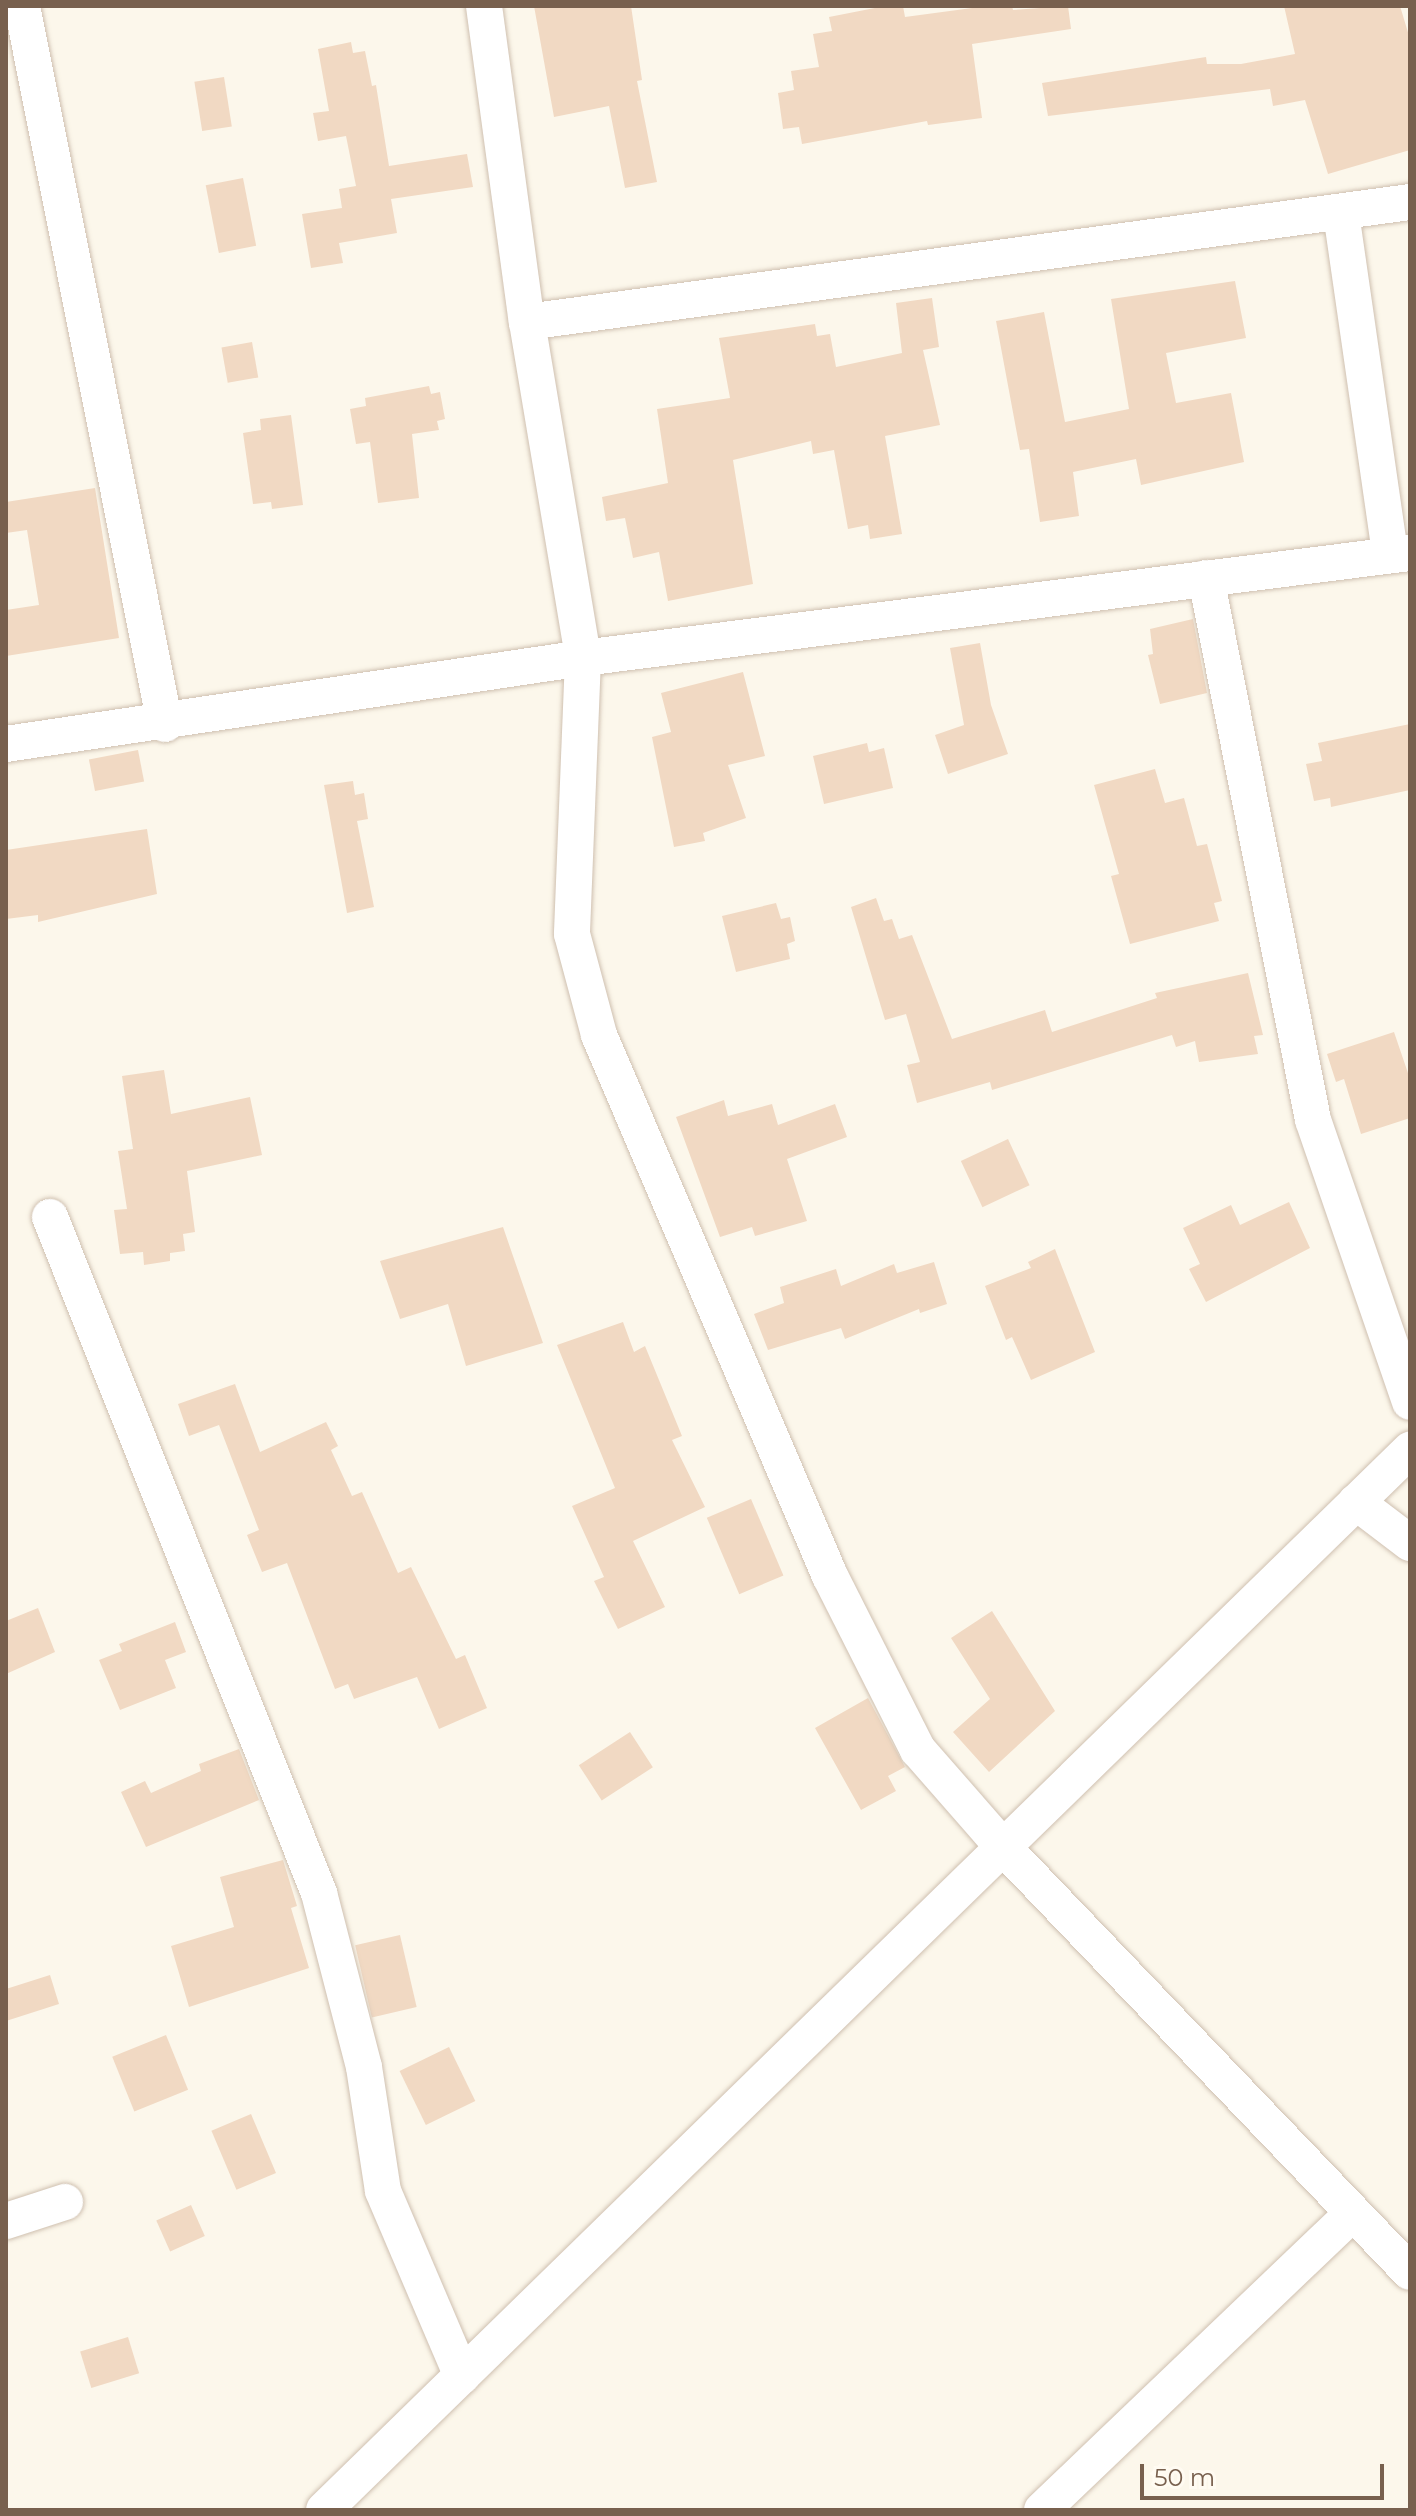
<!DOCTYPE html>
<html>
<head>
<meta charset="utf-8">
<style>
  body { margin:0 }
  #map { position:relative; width:1416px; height:2516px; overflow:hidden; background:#fcf7eb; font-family:Montserrat,sans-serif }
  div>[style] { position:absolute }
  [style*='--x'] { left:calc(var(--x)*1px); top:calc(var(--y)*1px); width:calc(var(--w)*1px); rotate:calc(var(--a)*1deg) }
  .building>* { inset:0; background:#f1d9c3; transform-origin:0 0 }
  .roads { filter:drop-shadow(0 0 2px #cfc0b0) drop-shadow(0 0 2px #cfc0b0) }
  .minor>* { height:36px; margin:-18px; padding:0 18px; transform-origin:18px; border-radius:18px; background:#fff }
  span { translate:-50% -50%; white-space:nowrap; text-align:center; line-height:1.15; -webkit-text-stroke:8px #fffbf2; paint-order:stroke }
  .frame { position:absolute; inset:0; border:8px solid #78604e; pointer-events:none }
  .scale { position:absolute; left:1140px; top:2464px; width:244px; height:36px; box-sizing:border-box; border:4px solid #78604e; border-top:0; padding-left:10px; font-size:24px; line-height:28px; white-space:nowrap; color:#78604e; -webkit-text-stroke:6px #fffbf2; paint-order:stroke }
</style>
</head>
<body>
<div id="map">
  <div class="building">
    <div style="clip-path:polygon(534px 6px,631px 6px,642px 80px,637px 81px,657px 182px,625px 188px,609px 106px,554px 117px)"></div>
    <div style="clip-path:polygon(885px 6px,903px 6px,905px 17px,987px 6px,1012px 6px,1013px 10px,1068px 6px,1071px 29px,972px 44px,982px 118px,928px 125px,927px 121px,802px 144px,799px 127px,783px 129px,778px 93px,794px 90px,791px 71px,819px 67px,813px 34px,832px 31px,829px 17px)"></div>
    <div style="clip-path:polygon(1284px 6px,1400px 6px,1410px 39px,1410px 150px,1328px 174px,1305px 100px,1273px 106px,1270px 89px,1048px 116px,1042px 83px,1206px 57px,1207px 64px,1241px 64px,1295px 54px)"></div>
    <div style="clip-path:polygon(351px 42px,353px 53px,365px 51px,372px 86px,376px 85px,389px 166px,467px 154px,473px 187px,391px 199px,397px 233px,339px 243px,343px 263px,311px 268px,302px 214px,342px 208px,339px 189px,356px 186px,346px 136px,318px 141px,313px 113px,329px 111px,318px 49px)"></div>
    <div style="left:224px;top:77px;width:50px;height:30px;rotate:81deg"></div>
    <div style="left:243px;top:178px;width:69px;height:38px;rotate:79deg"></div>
    <div style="clip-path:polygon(1235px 281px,1246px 338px,1166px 353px,1176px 403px,1231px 393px,1244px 462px,1141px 485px,1136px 459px,1073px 472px,1079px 516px,1040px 522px,1029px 449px,1020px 450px,996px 321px,1044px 312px,1065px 422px,1129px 409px,1111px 299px)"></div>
    <div style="clip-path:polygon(932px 298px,939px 347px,923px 350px,940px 425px,885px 436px,902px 534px,870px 539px,868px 525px,848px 529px,834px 450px,813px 454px,811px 441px,733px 460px,753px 584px,668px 601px,659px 552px,633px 558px,625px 518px,606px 521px,602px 497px,668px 483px,657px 409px,730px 398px,719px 338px,815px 324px,817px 336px,830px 334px,836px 367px,902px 353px,896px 303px)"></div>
    <div style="left:252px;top:342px;width:36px;height:31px;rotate:80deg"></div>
    <div style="clip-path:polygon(429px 386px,431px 394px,440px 392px,445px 419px,437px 421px,439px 430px,412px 434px,419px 498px,378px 503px,370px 442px,356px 444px,350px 409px,366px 406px,365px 398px)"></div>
    <div style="clip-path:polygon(291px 415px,303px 505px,272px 509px,271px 502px,253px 504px,243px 433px,261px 430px,260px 419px)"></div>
    <div style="clip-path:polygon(95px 488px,119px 638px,6px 656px,6px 610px,39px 605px,27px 530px,6px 533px,6px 502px)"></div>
    <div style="clip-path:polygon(1193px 619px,1207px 693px,1160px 704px,1148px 655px,1153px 654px,1150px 629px)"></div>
    <div style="clip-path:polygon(980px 643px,991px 705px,1008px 754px,948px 774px,935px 735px,964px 725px,950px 648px)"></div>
    <div style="clip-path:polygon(743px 672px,765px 756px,728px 765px,746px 818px,703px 833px,705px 841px,674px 847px,652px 737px,671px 732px,661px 693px)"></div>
    <div style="clip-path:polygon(1410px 724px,1410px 790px,1331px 807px,1330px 798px,1314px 801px,1306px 764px,1322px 761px,1318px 743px)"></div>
    <div style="clip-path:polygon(867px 743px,869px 752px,884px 748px,893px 788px,824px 804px,813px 756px)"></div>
    <div style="left:138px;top:750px;width:32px;height:50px;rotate:79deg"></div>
    <div style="clip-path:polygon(1155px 769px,1165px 803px,1184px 798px,1197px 846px,1207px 844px,1222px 901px,1214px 903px,1219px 921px,1130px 944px,1111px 876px,1119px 874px,1094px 785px)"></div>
    <div style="clip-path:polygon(353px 781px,355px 795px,364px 793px,368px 819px,357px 821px,374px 907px,347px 913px,324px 785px)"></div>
    <div style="clip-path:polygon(147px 829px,157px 894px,38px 922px,38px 915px,6px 919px,6px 850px)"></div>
    <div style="clip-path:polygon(876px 898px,884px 921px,892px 919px,899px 939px,912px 935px,952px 1039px,1045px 1010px,1052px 1032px,1157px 998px,1155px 993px,1248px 973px,1263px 1035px,1254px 1036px,1258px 1054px,1199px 1062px,1195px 1041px,1176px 1047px,1172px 1035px,992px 1090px,990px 1082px,917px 1103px,907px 1065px,920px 1062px,906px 1014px,885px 1020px,851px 907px)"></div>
    <div style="clip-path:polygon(776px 903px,781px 919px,790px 917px,795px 941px,787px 944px,790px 959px,736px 972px,722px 916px)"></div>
    <div style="clip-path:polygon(1394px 1032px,1410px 1079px,1410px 1118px,1361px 1134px,1344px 1079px,1336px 1082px,1327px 1054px)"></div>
    <div style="clip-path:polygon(164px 1070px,171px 1114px,250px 1097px,262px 1155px,187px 1171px,195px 1232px,183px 1234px,185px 1251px,170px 1253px,170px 1261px,144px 1265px,143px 1252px,120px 1254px,114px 1210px,127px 1209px,118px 1151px,133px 1149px,122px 1076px)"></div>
    <div style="clip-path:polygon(724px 1100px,728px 1116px,772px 1104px,778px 1125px,835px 1104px,847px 1137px,787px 1159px,807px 1221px,755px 1236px,752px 1227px,720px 1237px,676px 1117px)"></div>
    <div style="left:1008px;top:1139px;width:51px;height:52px;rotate:65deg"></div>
    <div style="clip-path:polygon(1289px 1202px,1310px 1248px,1206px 1302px,1189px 1269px,1200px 1264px,1183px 1228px,1231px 1205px,1240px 1225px)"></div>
    <div style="clip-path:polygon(503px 1227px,543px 1343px,466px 1366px,448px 1304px,400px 1319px,380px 1261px)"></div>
    <div style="clip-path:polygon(1055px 1249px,1095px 1352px,1031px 1380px,1012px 1337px,1006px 1340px,985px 1286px,1031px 1268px,1028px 1262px)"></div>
    <div style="clip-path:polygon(934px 1262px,947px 1304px,920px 1313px,919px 1309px,845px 1339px,841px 1328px,768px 1350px,754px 1314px,784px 1303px,780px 1287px,836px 1269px,841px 1286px,894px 1264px,897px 1273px)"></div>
    <div style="clip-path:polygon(623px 1322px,634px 1352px,645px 1346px,682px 1436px,672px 1440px,705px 1507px,633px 1541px,665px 1607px,618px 1629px,594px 1581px,604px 1577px,572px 1506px,615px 1488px,557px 1345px)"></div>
    <div style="clip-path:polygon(235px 1384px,260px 1452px,326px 1422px,338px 1446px,331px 1450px,352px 1496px,362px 1492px,398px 1573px,411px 1567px,456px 1659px,465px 1655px,487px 1708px,439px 1729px,417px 1677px,354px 1699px,348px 1684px,335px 1689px,287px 1563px,262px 1572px,247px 1535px,259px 1530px,219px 1425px,189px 1436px,178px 1404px)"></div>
    <div style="left:751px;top:1499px;width:83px;height:48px;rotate:67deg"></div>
    <div style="clip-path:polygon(38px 1608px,55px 1652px,6px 1674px,6px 1621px)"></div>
    <div style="clip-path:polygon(992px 1611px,1055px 1711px,989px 1772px,953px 1732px,990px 1699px,951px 1638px)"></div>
    <div style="clip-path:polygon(175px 1622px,186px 1652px,165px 1660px,176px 1688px,120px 1710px,99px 1660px,122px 1651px,119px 1644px)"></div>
    <div style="clip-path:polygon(868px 1698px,905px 1767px,888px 1776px,896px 1791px,861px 1810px,815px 1728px)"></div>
    <div style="left:630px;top:1732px;width:42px;height:61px;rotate:57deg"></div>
    <div style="clip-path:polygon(239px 1749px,259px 1800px,146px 1847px,121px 1792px,145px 1781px,151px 1793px,201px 1771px,199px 1764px)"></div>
    <div style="clip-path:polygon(283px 1860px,297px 1906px,291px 1908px,309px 1968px,189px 2007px,171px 1946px,234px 1927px,220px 1877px)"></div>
    <div style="left:400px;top:1935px;width:74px;height:46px;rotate:77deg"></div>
    <div style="clip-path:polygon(50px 1975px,59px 2004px,6px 2021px,6px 1989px)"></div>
    <div style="left:166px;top:2035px;width:59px;height:58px;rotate:68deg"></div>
    <div style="left:449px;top:2047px;width:60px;height:55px;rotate:64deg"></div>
    <div style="left:251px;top:2114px;width:64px;height:43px;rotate:67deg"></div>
    <div style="left:191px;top:2205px;width:34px;height:38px;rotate:66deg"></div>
    <div style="left:128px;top:2337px;width:38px;height:50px;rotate:73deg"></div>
  </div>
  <div class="roads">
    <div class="minor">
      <div style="--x:22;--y:6;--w:732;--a:78.74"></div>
      <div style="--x:484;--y:6;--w:319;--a:82.3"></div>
      <div style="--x:527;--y:322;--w:341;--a:80.5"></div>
      <div style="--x:583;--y:658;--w:276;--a:92.3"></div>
      <div style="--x:572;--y:934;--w:105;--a:75"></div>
      <div style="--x:599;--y:1035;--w:588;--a:66.88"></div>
      <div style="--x:830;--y:1576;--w:195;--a:63.2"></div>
      <div style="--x:918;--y:1750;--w:129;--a:48.8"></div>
      <div style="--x:1003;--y:1847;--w:588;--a:46.24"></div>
      <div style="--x:1341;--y:213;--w:345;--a:81.8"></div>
      <div style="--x:527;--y:322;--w:891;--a:-7.74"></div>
      <div style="--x:1206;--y:578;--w:552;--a:78.83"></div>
      <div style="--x:1313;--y:1120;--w:298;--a:71"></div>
      <div style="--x:6;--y:744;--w:583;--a:-8.48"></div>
      <div style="--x:583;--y:658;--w:834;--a:-7.24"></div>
      <div style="--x:50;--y:1217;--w:728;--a:68.3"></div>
      <div style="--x:319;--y:1893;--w:180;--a:75.5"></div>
      <div style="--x:364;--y:2067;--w:125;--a:81.3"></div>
      <div style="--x:383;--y:2191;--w:201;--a:66.9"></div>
      <div style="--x:1356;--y:1502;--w:68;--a:37.2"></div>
      <div style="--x:6;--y:2221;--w:62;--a:-17.9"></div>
      <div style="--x:324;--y:2510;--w:1518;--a:-44.31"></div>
      <div style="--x:1042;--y:2510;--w:430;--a:-43.7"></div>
    </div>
  </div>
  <div class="frame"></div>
  <div class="scale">50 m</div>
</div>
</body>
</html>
